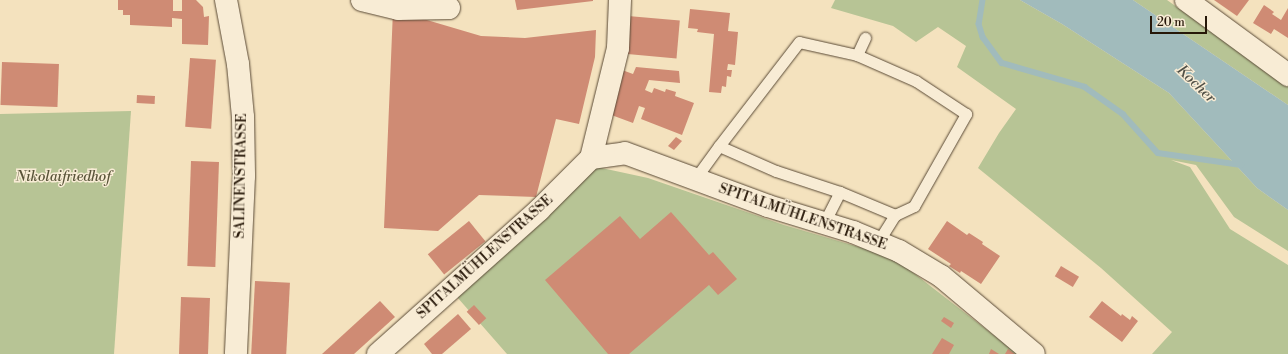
<!DOCTYPE html>
<html>
<head>
<meta charset="utf-8">
<style>
  body { margin:0 }
  #map { position:relative; width:1288px; height:354px; overflow:hidden; background:#f4e2be; font-family:"Libre Bodoni",serif }
  div>[style] { position:absolute }
  [style*='--x'] { left:calc(var(--x)*1px); top:calc(var(--y)*1px); width:calc(var(--w)*1px); rotate:calc(var(--a)*1deg) }
  .green>* { inset:0; background:#b7c495 }
  .water>* { inset:0; background:#a1bbbc }
  .stream>* { height:5.5px; margin:-2.75px; padding:0 2.75px; transform-origin:2.75px; border-radius:2.75px; background:#a1bbbc }
  .building>* { inset:0; background:#cf8b74; transform-origin:0 0 }
  .roads { filter:drop-shadow(0 0 1px #5a4a36) drop-shadow(0 0 1px #5a4a36) }
  .lane>* { height:11px; margin:-5.5px; padding:0 5.5px; transform-origin:5.5px; border-radius:5.5px; background:#f8ecd5 }
  .street>* { height:22px; margin:-11px; padding:0 11px; transform-origin:11px; border-radius:11px; background:#f8ecd5 }
  span { translate:-50% -50%; white-space:nowrap; text-align:center; line-height:1.15; -webkit-text-stroke:3px #f8ecd5; paint-order:stroke }
  .street-label { font-size:14px; color:#261708 }
  .park-label { font-size:14px; color:#595439; font-style:italic }
  .water-label { font-size:15px; color:#515047; font-style:italic }
  .scale { position:absolute; left:1150px; top:16px; width:57px; height:18px; box-sizing:border-box; border:2px solid #261708; border-top:0; padding-left:5px; font-size:12px; line-height:14px; white-space:nowrap; color:#261708; -webkit-text-stroke:3px #f8ecd5; paint-order:stroke }
</style>
</head>
<body>
<div id="map">
  <div class="green">
    <div style="clip-path:polygon(835px 0,1020px 0,1062px 24px,1169px 93px,1257px 188px,1288px 210px,1288px 251px,1234px 217px,1196px 165px,1171px 160px,1190px 167px,1230px 229px,1288px 265px,1288px 354px,1152px 354px,1172px 332px,1101px 268px,978px 168px,999px 133px,1016px 109px,957px 67px,966px 46px,938px 27px,916px 42px,893px 26px,831px 8px)"></div>
    <div style="clip-path:polygon(1133px 0,1167px 0,1288px 86px,1288px 105px)"></div>
    <div style="clip-path:polygon(131px 111px,114px 354px,0 354px,0 114px)"></div>
    <div style="clip-path:polygon(597px 167px,648px 178px,784px 225px,893px 257px,1018px 354px,507px 354px,457px 297px)"></div>
  </div>
  <div class="water">
    <div style="clip-path:polygon(1020px 0,1133px 0,1288px 105px,1288px 210px,1257px 188px,1169px 93px,1062px 24px)"></div>
  </div>
  <div class="stream">
    <div style="--x:983;--y:0;--w:24;--a:99"></div>
    <div style="--x:979;--y:24;--w:14;--a:73"></div>
    <div style="--x:983;--y:37;--w:32;--a:54"></div>
    <div style="--x:1002;--y:63;--w:86;--a:16.1"></div>
    <div style="--x:1085;--y:87;--w:47;--a:35.4"></div>
    <div style="--x:1123;--y:114;--w:52;--a:48.1"></div>
    <div style="--x:1158;--y:153;--w:84;--a:8.2"></div>
  </div>
  <div class="building">
    <div style="clip-path:polygon(118px 0,173px 0,173px 11px,182px 11px,182px 0,196px 0,203px 7px,204px 17px,209px 16px,208px 45px,182px 44px,182px 19px,172px 18px,172px 27px,130px 25px,130px 15px,123px 15px,123px 10px,118px 10px)"></div>
    <div style="clip-path:polygon(515px 0,593px 0,593px 1px,517px 10px)"></div>
    <div style="clip-path:polygon(1214px 0,1249px 0,1237px 16px)"></div>
    <div style="clip-path:polygon(1264px 5px,1274px 12px,1272px 14px,1281px 20px,1288px 8px,1288px 38px,1274px 29px,1271px 34px,1253px 23px)"></div>
    <div style="clip-path:polygon(690px 9px,730px 13px,728px 31px,738px 32px,735px 65px,728px 64px,727px 70px,732px 70px,731px 77px,727px 76px,726px 87px,722px 86px,721px 93px,709px 92px,714px 34px,697px 32px,698px 29px,688px 28px)"></div>
    <div style="clip-path:polygon(393px 10px,481px 36px,525px 38px,596px 30px,595px 57px,579px 124px,556px 119px,536px 197px,479px 195px,438px 231px,384px 228px)"></div>
    <div style="left:628px;top:16px;width:52px;height:38px;rotate:5deg"></div>
    <div style="left:190px;top:58px;width:26px;height:69px;rotate:4deg"></div>
    <div style="left:2px;top:62px;width:57px;height:43px;rotate:2deg"></div>
    <div style="clip-path:polygon(636px 67px,679px 71px,680px 83px,649px 80px,645px 90px,652px 93px,654px 88px,665px 92px,666px 89px,676px 92px,675px 96px,694px 103px,682px 135px,641px 119px,645px 108px,639px 106px,633px 123px,606px 113px,622px 70px,633px 74px)"></div>
    <div style="left:137px;top:95px;width:18px;height:8px;rotate:3deg"></div>
    <div style="clip-path:polygon(676px 137px,682px 141px,674px 150px,668px 146px)"></div>
    <div style="left:191px;top:161px;width:28px;height:105px;rotate:2deg"></div>
    <div style="clip-path:polygon(671px 212px,709px 255px,713px 252px,737px 279px,718px 295px,709px 285px,629px 354px,608px 354px,545px 280px,620px 216px,640px 239px)"></div>
    <div style="left:469px;top:221px;width:26px;height:53px;rotate:51deg"></div>
    <div style="clip-path:polygon(947px 221px,967px 235px,969px 233px,983px 242px,982px 244px,1000px 256px,981px 284px,961px 271px,960px 273px,949px 266px,951px 264px,928px 249px)"></div>
    <div style="left:1061px;top:266px;width:21px;height:12px;rotate:31deg"></div>
    <div style="left:255px;top:281px;width:35px;height:73px;rotate:3deg"></div>
    <div style="left:181px;top:297px;width:29px;height:57px;rotate:2deg"></div>
    <div style="clip-path:polygon(380px 301px,395px 317px,354px 354px,322px 354px)"></div>
    <div style="clip-path:polygon(1102px 301px,1121px 316px,1122px 314px,1130px 320px,1132px 316px,1138px 321px,1122px 342px,1089px 317px)"></div>
    <div style="left:474px;top:305px;width:18px;height:10px;rotate:47deg"></div>
    <div style="clip-path:polygon(458px 314px,471px 329px,442px 354px,432px 354px,424px 344px)"></div>
    <div style="clip-path:polygon(944px 317px,954px 323px,951px 328px,941px 321px)"></div>
    <div style="clip-path:polygon(942px 338px,954px 345px,949px 354px,932px 354px)"></div>
    <div style="clip-path:polygon(991px 349px,999px 354px,989px 354px)"></div>
    <div style="clip-path:polygon(1008px 349px,1015px 354px,1005px 354px)"></div>
  </div>
  <div class="roads">
    <div class="lane">
      <div style="--x:857;--y:55;--w:19;--a:-65"></div>
      <div style="--x:695;--y:179;--w:41;--a:-54"></div>
      <div style="--x:719;--y:146;--w:62;--a:23.7"></div>
      <div style="--x:776;--y:171;--w:67;--a:18.2"></div>
      <div style="--x:840;--y:192;--w:60;--a:22.7"></div>
      <div style="--x:895;--y:215;--w:21;--a:-25"></div>
      <div style="--x:914;--y:206;--w:106;--a:-60.5"></div>
      <div style="--x:966;--y:114;--w:60;--a:-146.6"></div>
      <div style="--x:916;--y:81;--w:64;--a:-156.2"></div>
      <div style="--x:857;--y:55;--w:59;--a:-167.4"></div>
      <div style="--x:799;--y:42;--w:131;--a:127.6"></div>
      <div style="--x:824;--y:223;--w:35;--a:-63"></div>
      <div style="--x:878;--y:242;--w:32;--a:-58"></div>
    </div>
    <div class="street">
      <div style="--x:226;--y:0;--w:65;--a:79.4"></div>
      <div style="--x:238;--y:64;--w:53;--a:84.6"></div>
      <div style="--x:243;--y:117;--w:59;--a:89"></div>
      <div style="--x:244;--y:176;--w:178;--a:92.6"></div>
      <div style="--x:362;--y:0;--w:37;--a:14"></div>
      <div style="--x:398;--y:9;--w:51;--a:-1.1"></div>
      <div style="--x:1186;--y:0;--w:127;--a:36.3"></div>
      <div style="--x:591;--y:158;--w:113;--a:-76.2"></div>
      <div style="--x:618;--y:48;--w:48;--a:-87.6"></div>
      <div style="--x:378;--y:354;--w:216;--a:-41.8"></div>
      <div style="--x:539;--y:210;--w:74;--a:-45"></div>
      <div style="--x:591;--y:158;--w:34;--a:-8"></div>
      <div style="--x:625;--y:153;--w:153;--a:20.3"></div>
      <div style="--x:768;--y:206;--w:89;--a:17"></div>
      <div style="--x:853;--y:232;--w:50;--a:22.4"></div>
      <div style="--x:899;--y:251;--w:49;--a:30.8"></div>
      <div style="--x:941;--y:276;--w:121;--a:40"></div>
    </div>
  </div>
  <div class="street-label">
    <span style="left:241px;top:176px;rotate:-89deg">SALINENSTRASSE</span>
    <span style="left:803px;top:217px;rotate:19deg">SPITALMÜHLENSTRASSE</span>
    <span style="left:485px;top:257px;rotate:-42deg">SPITALMÜHLENSTRASSE</span>
  </div>
  <div class="park-label">
    <span style="left:63px;top:177px">Nikolaifriedhof</span>
  </div>
  <div class="water-label">
    <span style="left:1196px;top:84px;rotate:44deg">Kocher</span>
  </div>
  <div class="scale">20 m</div>
</div>
</body>
</html>
